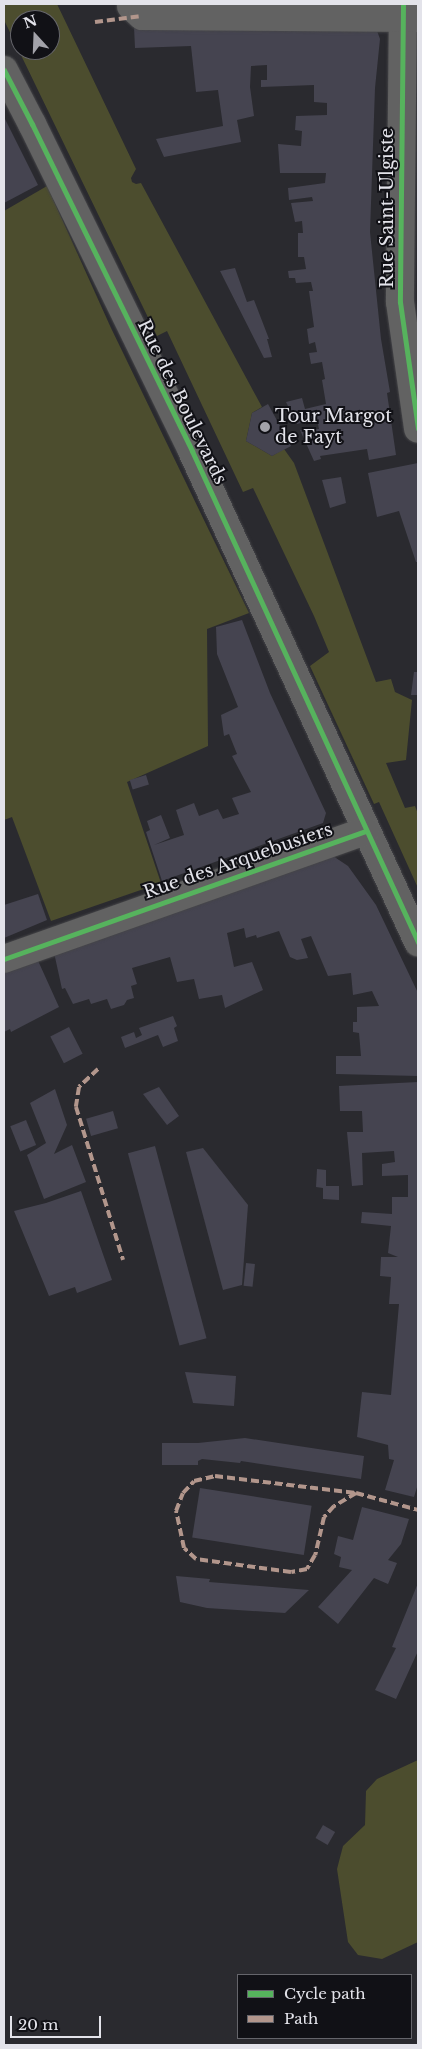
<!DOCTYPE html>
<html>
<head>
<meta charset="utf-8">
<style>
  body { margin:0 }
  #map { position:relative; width:422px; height:2049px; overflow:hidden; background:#2a2a2f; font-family:"Libre Baskerville",serif }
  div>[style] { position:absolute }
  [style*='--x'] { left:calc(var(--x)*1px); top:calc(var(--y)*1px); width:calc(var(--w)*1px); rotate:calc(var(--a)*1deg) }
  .green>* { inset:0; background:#4c4d2e }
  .building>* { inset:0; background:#454450; transform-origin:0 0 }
  .roads { filter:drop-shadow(0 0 1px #454548) drop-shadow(0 0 1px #454548) }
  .minor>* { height:28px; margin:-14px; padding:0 14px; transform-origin:14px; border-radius:14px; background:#626262 }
  .quiet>* { height:4px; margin-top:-2px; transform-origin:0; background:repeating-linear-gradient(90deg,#b2968c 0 8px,transparent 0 12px) }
  .cycleway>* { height:5px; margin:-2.5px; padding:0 2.5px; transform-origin:2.5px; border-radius:2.5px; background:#56b35d }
  .dots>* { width:14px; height:14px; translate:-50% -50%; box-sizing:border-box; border:2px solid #111116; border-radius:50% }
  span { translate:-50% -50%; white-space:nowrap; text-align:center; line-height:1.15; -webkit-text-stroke:4px #111116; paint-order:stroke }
  .street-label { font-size:18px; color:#e3e3ea }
  .poi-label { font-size:18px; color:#e3e3ea }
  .left { translate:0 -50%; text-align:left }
  .frame { position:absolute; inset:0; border:5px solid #e3e3ea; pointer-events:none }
  .legend { position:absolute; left:237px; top:1974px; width:175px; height:65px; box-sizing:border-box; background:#111116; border:1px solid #65656b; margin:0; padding:6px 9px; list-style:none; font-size:15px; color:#e3e3ea }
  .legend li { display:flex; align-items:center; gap:10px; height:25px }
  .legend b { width:25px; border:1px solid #65656b }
  .north { position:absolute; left:10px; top:10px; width:50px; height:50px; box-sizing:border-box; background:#111116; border:1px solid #65656b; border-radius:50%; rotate:340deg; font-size:14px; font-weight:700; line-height:20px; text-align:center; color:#e3e3ea }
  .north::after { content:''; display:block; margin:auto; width:18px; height:22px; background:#a2a2a9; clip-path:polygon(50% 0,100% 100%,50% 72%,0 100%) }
  .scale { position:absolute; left:10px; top:2016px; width:91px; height:22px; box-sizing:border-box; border:2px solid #e3e3ea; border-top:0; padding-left:6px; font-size:15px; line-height:18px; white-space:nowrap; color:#e3e3ea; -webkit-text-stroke:4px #111116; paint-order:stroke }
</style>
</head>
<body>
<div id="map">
  <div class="green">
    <div style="clip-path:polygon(evenodd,4px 4px,57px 4px,136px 169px,131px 178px,132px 182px,136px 184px,141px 183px,262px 407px,252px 413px,246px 441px,272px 456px,284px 449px,294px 463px,376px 682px,391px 679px,395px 692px,412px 700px,406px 760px,386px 763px,405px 808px,415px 806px,418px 814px,418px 888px,379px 802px,374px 804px,310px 666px,329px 652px,314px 616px,253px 488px,243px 492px,167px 331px,157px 336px,4px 20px,4px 4px,20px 20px,50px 20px,50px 50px,20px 50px,20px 20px)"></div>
    <div style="clip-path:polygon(47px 186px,111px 328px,249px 613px,207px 629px,208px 746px,127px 782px,161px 883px,51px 921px,12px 817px,4px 820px,4px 211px)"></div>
    <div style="clip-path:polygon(418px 1760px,418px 1942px,382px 1959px,358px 1955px,348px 1942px,337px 1869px,343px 1846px,365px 1825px,366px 1791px,377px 1779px)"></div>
  </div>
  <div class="building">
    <div style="clip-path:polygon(134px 27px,376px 28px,380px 39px,375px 88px,370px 232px,381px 339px,390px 392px,387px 393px,396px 455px,369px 460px,367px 449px,320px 456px,321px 459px,314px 461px,300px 430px,319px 429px,317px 419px,297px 424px,286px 402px,302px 398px,305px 409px,326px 404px,322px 380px,325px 379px,322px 362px,311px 364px,309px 353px,317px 352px,315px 342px,309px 344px,307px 329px,314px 327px,309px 291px,313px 291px,311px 282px,296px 283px,295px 278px,289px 278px,288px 271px,306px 269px,304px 257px,298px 257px,298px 233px,303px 233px,302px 221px,295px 222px,291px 203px,313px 201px,312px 197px,289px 200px,288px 188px,325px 183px,326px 173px,280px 173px,278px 144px,301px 146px,302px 131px,295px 130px,296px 116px,327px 115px,327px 103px,314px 102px,314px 85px,261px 87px,261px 80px,267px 80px,267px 65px,251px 66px,250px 87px,254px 116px,237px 120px,241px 142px,164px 157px,156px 139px,223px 126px,218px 90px,196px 92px,191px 46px,135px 48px)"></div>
    <div style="clip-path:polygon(4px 117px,38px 185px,4px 203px)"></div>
    <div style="clip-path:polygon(235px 268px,247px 302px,254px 300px,269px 339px,267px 339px,272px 357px,264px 358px,220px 271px)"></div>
    <div style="clip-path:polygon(268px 404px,291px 446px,272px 456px,246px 441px,252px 413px)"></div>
    <div style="clip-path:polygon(418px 463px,418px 562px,416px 562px,399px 511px,377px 517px,368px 473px)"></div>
    <div style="clip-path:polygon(341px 477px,346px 503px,330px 508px,322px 480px)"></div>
    <div style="clip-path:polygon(242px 620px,270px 693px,326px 813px,323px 823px,162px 881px,146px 832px,150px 830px,147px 821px,161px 815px,170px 838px,154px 845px,184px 835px,176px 810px,194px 803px,199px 816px,218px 809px,223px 819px,239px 814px,232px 798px,251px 792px,232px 756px,237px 754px,229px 734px,224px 736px,221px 715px,238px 707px,217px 654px,216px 627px)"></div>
    <div style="clip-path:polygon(414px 672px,418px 672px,418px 695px,411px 695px)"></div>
    <div style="left:146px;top:775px;width:10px;height:17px;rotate:73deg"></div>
    <div style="clip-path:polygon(333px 856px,348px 866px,376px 905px,418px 993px,418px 1076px,336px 1074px,336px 1056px,361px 1056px,359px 1033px,353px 1032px,353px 1022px,357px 1022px,357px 1007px,379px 1006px,372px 991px,353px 995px,351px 973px,328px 976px,311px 936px,301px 939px,308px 958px,297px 960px,290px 957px,279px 931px,257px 938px,256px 935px,246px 938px,244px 928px,227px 933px,234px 967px,252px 962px,263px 990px,225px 1008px,222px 995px,199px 999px,194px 979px,177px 982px,170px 957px,132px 968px,137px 984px,131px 986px,134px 998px,127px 1000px,124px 1005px,111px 1009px,107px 999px,91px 1004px,89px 999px,73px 1004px,65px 988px,62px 989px,53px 948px)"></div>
    <div style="clip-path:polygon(38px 894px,47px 920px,4px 938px,4px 905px)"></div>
    <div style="clip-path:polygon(35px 954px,59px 1007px,11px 1032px,10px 1029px,4px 1032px,4px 969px)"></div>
    <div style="clip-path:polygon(173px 1016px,177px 1026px,174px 1028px,178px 1041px,163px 1047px,158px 1035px,125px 1048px,121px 1037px,134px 1032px,136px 1038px,142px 1035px,139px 1028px)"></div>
    <div style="left:69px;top:1027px;width:30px;height:21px;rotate:63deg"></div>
    <div style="clip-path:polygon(418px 1082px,418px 1484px,414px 1497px,385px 1490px,394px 1460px,389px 1459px,388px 1445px,357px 1437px,362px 1392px,391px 1395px,399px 1304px,389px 1304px,391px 1277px,380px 1276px,381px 1257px,398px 1257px,388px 1253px,391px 1226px,361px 1223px,362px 1212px,392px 1214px,392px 1197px,408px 1197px,408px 1175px,382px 1176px,382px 1164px,395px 1162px,394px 1151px,362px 1153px,363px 1185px,352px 1186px,347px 1132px,363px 1132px,362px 1111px,340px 1111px,339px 1086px)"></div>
    <div style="clip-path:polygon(159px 1087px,179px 1116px,167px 1125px,143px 1094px)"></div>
    <div style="clip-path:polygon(55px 1089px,67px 1125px,54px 1154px,72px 1145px,86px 1182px,44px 1199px,27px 1155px,46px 1143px,30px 1103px)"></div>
    <div style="left:113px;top:1111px;width:18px;height:28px;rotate:74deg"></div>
    <div style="left:26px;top:1120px;width:27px;height:17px;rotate:68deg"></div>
    <div style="left:155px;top:1146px;width:199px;height:28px;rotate:75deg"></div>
    <div style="clip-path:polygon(203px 1148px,248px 1205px,242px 1285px,223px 1290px,186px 1152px)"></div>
    <div style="clip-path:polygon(317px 1169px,326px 1170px,326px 1186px,339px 1186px,339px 1200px,323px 1199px,323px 1188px,316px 1187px)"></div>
    <div style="clip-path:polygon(81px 1191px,112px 1280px,77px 1293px,75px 1287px,49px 1296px,14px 1211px,46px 1203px)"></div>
    <div style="left:246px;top:1263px;width:9px;height:23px;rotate:6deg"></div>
    <div style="clip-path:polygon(185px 1372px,236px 1376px,234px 1406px,193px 1403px)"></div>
    <div style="clip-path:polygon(245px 1438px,364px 1456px,361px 1479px,241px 1461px,240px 1463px,202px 1459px,198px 1461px,198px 1465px,162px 1465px,162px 1443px,198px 1443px)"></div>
    <div style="left:200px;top:1488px;width:113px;height:50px;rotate:9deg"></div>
    <div style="clip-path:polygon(362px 1507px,409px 1519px,401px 1544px,388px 1560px,397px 1563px,388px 1584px,374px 1578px,338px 1624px,318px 1607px,352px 1570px,339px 1567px,341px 1557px,334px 1554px,338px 1536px,353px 1540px)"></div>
    <div style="clip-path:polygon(176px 1576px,210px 1579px,209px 1582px,309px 1590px,285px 1613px,207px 1608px,180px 1602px)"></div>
    <div style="clip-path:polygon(418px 1583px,418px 1651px,396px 1699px,375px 1690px,396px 1648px,392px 1647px)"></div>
    <div style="left:323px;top:1825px;width:14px;height:15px;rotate:30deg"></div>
  </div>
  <div class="roads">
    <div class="minor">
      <div style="--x:403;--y:4;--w:298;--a:90.6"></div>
      <div style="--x:400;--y:302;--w:128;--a:81.9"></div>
      <div style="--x:131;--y:6;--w:15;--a:42"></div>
      <div style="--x:142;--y:16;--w:276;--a:0.4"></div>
      <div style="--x:4;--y:70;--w:61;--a:62.6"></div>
      <div style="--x:32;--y:124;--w:364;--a:63.9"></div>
      <div style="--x:192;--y:451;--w:541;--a:65.28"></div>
      <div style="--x:4;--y:959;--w:384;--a:-19.5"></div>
    </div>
  </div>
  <div class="quiet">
    <div style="--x:95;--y:22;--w:47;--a:-7.3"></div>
    <div style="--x:98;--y:1069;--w:26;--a:137"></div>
    <div style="--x:79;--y:1087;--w:20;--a:99"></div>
    <div style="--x:76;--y:1107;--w:160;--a:72.9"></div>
    <div style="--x:356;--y:1493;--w:26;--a:149"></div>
    <div style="--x:334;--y:1506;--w:15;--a:132"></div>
    <div style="--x:324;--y:1517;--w:39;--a:103"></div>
    <div style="--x:315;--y:1555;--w:16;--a:120"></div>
    <div style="--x:307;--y:1569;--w:16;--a:169"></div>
    <div style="--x:291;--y:1572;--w:96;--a:-172.2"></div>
    <div style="--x:196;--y:1559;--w:16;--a:-137"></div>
    <div style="--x:184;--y:1548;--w:38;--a:-102"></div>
    <div style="--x:176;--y:1511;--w:19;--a:-69"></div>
    <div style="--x:183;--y:1493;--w:16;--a:-47"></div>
    <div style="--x:194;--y:1481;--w:22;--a:-13"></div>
    <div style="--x:215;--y:1476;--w:142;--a:6.9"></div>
    <div style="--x:356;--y:1493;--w:64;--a:15.3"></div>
  </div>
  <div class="cycleway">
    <div style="--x:403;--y:4;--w:298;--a:90.6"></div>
    <div style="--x:400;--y:302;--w:128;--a:81.9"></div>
    <div style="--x:4;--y:70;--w:61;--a:62.6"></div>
    <div style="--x:32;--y:124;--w:364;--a:63.9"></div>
    <div style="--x:192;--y:451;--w:541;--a:65.28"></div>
    <div style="--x:4;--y:959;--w:384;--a:-19.5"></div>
  </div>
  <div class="dots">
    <div style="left:265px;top:427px;background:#a2a2a9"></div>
  </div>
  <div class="street-label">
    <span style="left:387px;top:208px;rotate:-90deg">Rue Saint-Ulgiste</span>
    <span style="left:182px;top:402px;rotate:64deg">Rue des Boulevards</span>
    <span style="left:238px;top:861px;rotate:-19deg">Rue des Arquebusiers</span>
  </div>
  <div class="poi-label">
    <span class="left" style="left:275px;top:427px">Tour Margot<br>de Fayt</span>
  </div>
  <div class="frame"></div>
  <ul class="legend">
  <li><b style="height:6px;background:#56b35d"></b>Cycle path</li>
  <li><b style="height:6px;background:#b2968c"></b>Path</li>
  </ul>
  <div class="north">N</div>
  <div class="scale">20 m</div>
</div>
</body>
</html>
